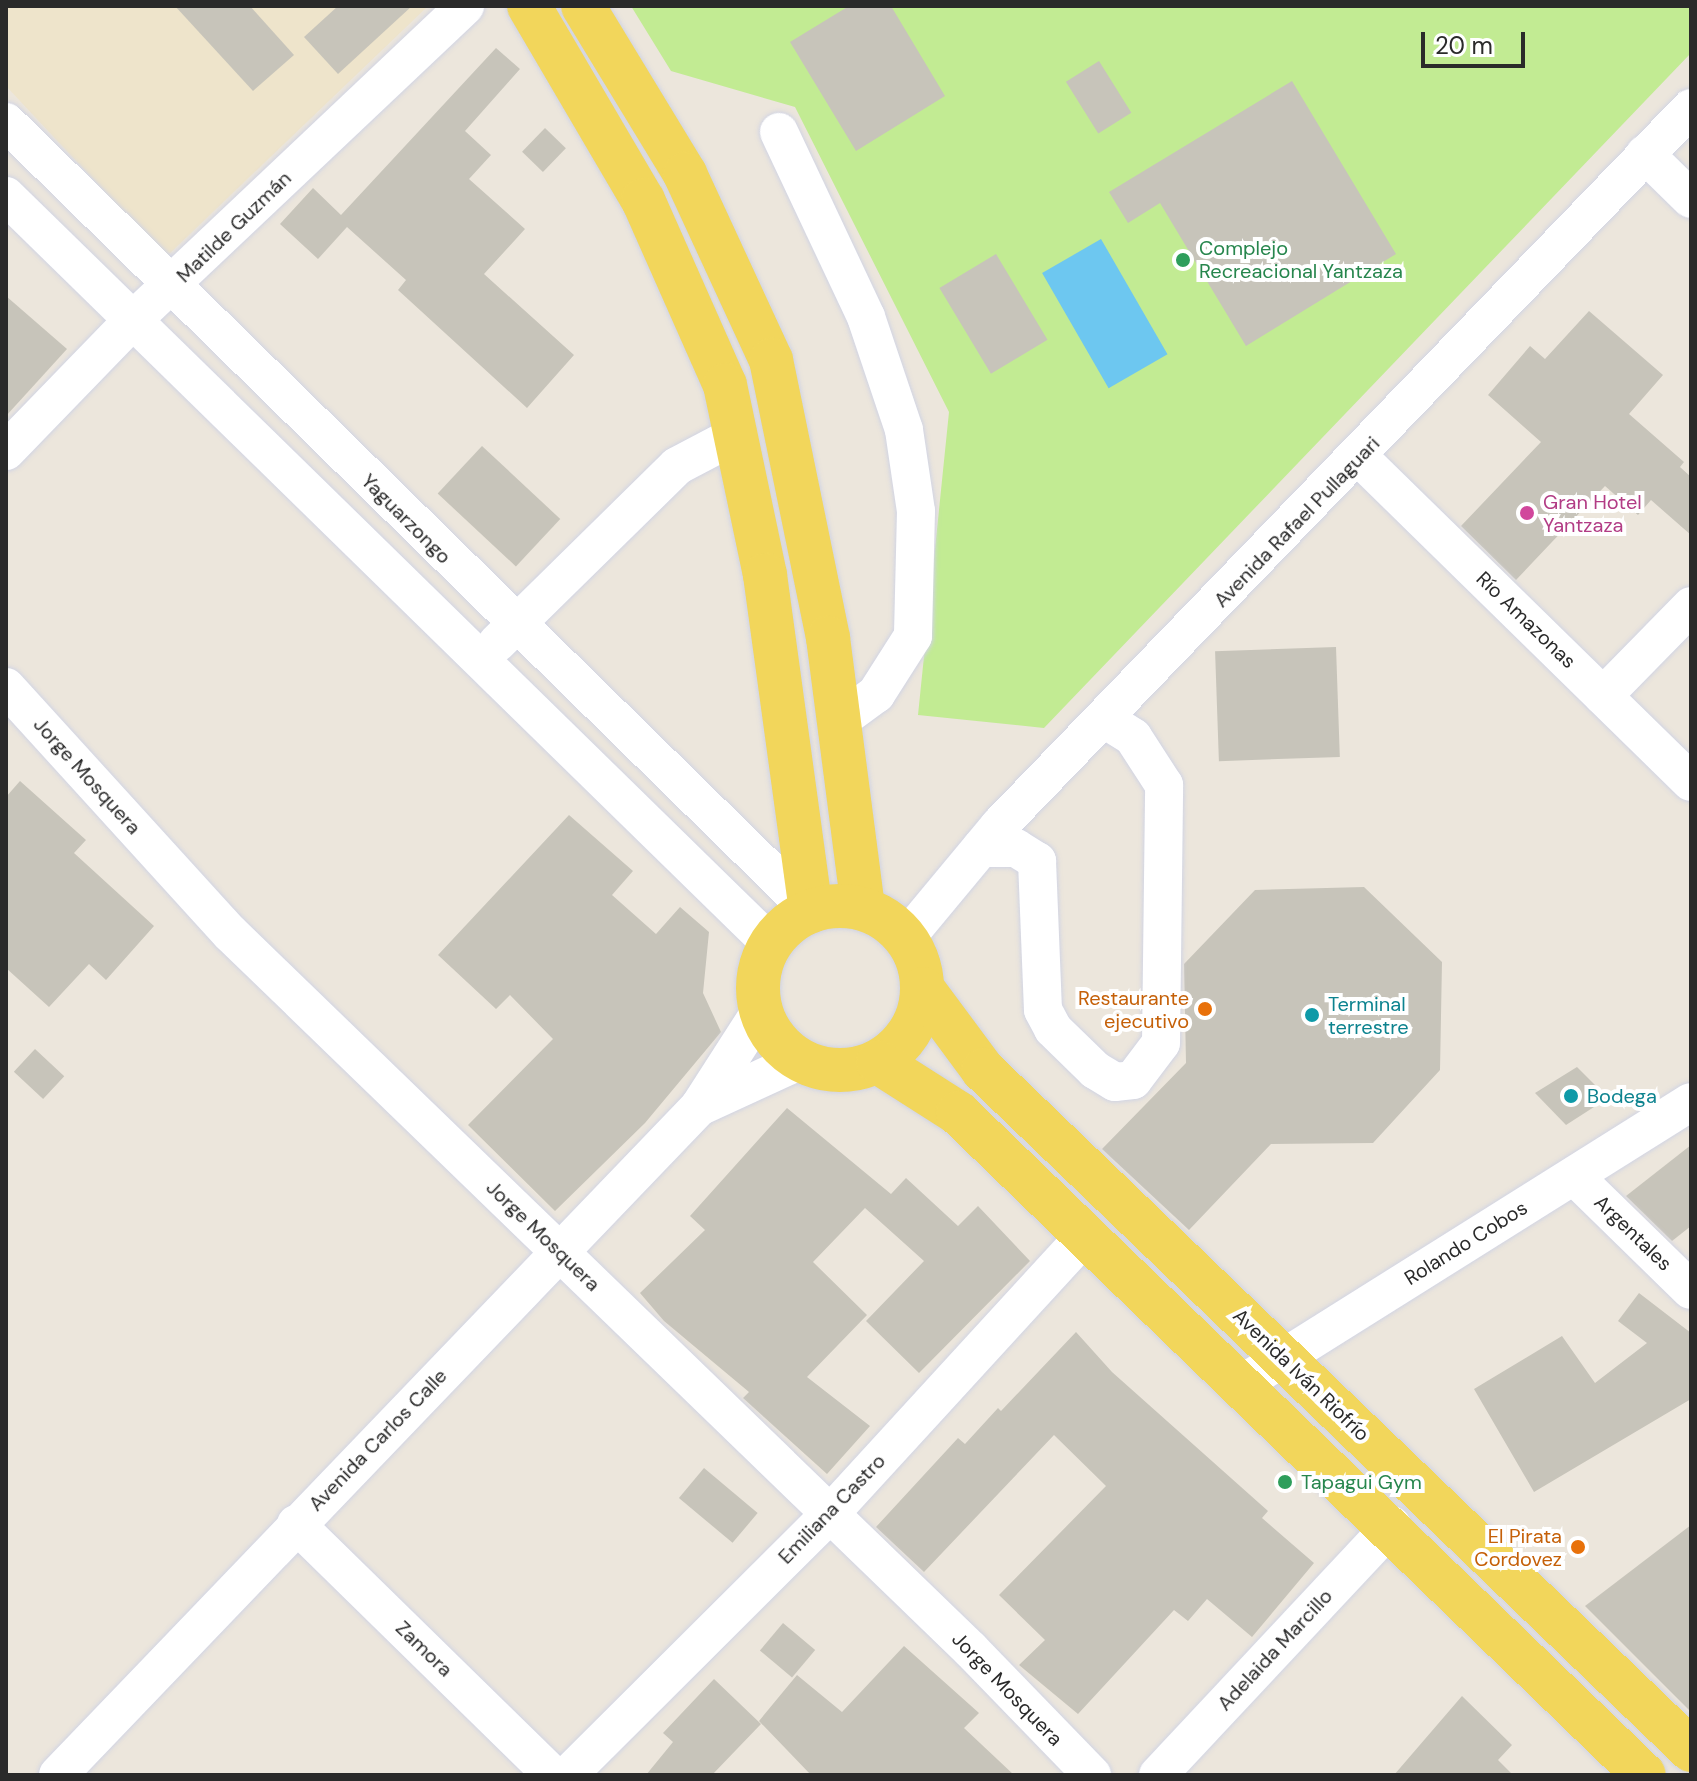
<!DOCTYPE html>
<html>
<head>
<meta charset="utf-8">
<style>
  body { margin:0 }
  #map { position:relative; width:1697px; height:1781px; overflow:hidden; background:#ece6dc; font-family:"DM Sans",sans-serif }
  div>[style] { position:absolute }
  [style*='--x'] { left:calc(var(--x)*1px); top:calc(var(--y)*1px); width:calc(var(--w)*1px); rotate:calc(var(--a)*1deg) }
  .education>* { inset:0; background:#eee4cb }
  .pitch>* { inset:0; background:#c2eb93 }
  .water>* { inset:0; background:#6dc7f0; transform-origin:0 0 }
  .building>* { inset:0; background:#c7c4ba; transform-origin:0 0 }
  .roads { filter:drop-shadow(0 0 2px #d1d4e3) drop-shadow(0 0 2px #d1d4e3) }
  .minor>* { height:38px; margin:-19px; padding:0 19px; transform-origin:19px; border-radius:19px; background:#fff }
  .major>* { height:44px; margin:-22px; padding:0 22px; transform-origin:22px; border-radius:22px; background:#f2d65b }
  .major>.ring { margin:-22px; padding:0; box-sizing:content-box; background:none; border:44px solid #f2d65b; border-radius:50% }
  .dots>* { width:22px; height:22px; translate:-50% -50%; box-sizing:border-box; border:4px solid #fff; border-radius:50% }
  span { translate:-50% -50%; white-space:nowrap; text-align:center; line-height:1.15; -webkit-text-stroke:8px #fff; paint-order:stroke }
  .street-label { font-size:20px; color:#2a2a2a }
  .leisure-label { font-size:20px; color:#27864d }
  .left { translate:0 -50%; text-align:left }
  .hotel-label { font-size:20px; color:#b23c85 }
  .food-label { font-size:20px; color:#c56008 }
  .right { translate:-100% -50%; text-align:right }
  .culture-label { font-size:20px; color:#0d838f }
  .frame { position:absolute; inset:0; border:8px solid #2a2a2a; pointer-events:none }
  .scale { position:absolute; left:1421px; top:32px; width:104px; height:36px; box-sizing:border-box; border:4px solid #2a2a2a; border-top:0; padding-left:10px; font-size:24px; line-height:28px; white-space:nowrap; color:#2a2a2a; -webkit-text-stroke:6px #fff; paint-order:stroke }
</style>
</head>
<body>
<div id="map">
  <div class="education">
    <div style="clip-path:polygon(6px 6px,428px 6px,166px 257px,6px 86px)"></div>
  </div>
  <div class="pitch">
    <div style="clip-path:polygon(631px 6px,1691px 6px,1691px 53px,1044px 728px,918px 715px,949px 412px,795px 107px,671px 71px)"></div>
  </div>
  <div class="water">
    <div style="left:1101px;top:239px;width:133px;height:68px;rotate:60deg"></div>
  </div>
  <div class="building">
    <div style="clip-path:polygon(175px 6px,250px 6px,294px 55px,253px 91px)"></div>
    <div style="clip-path:polygon(338px 6px,412px 6px,338px 74px,304px 37px)"></div>
    <div style="clip-path:polygon(849px 6px,891px 6px,945px 96px,856px 151px,790px 42px)"></div>
    <div style="clip-path:polygon(496px 48px,520px 69px,465px 131px,491px 155px,469px 179px,525px 229px,484px 274px,574px 355px,527px 408px,398px 290px,406px 280px,347px 227px,318px 259px,280px 224px,313px 188px,341px 215px)"></div>
    <div style="left:1099px;top:61px;width:61px;height:39px;rotate:58deg"></div>
    <div style="clip-path:polygon(1292px 81px,1396px 254px,1246px 346px,1160px 203px,1128px 223px,1109px 192px)"></div>
    <div style="left:545px;top:128px;width:29px;height:33px;rotate:44deg"></div>
    <div style="left:996px;top:254px;width:100px;height:66px;rotate:59deg"></div>
    <div style="clip-path:polygon(6px 296px,67px 349px,6px 416px)"></div>
    <div style="clip-path:polygon(1589px 311px,1663px 375px,1629px 414px,1684px 462px,1680px 467px,1691px 477px,1691px 535px,1651px 500px,1638px 515px,1605px 486px,1516px 580px,1461px 526px,1541px 442px,1488px 395px,1530px 346px,1545px 359px)"></div>
    <div style="left:482px;top:446px;width:107px;height:65px;rotate:43deg"></div>
    <div style="left:1336px;top:647px;width:110px;height:121px;rotate:88deg"></div>
    <div style="clip-path:polygon(20px 781px,86px 840px,74px 853px,154px 926px,106px 980px,89px 964px,49px 1007px,6px 968px,6px 797px)"></div>
    <div style="clip-path:polygon(569px 815px,633px 871px,612px 895px,656px 934px,680px 907px,709px 932px,703px 993px,721px 1032px,645px 1123px,555px 1211px,468px 1125px,553px 1039px,510px 995px,496px 1009px,438px 955px)"></div>
    <div style="clip-path:polygon(1364px 887px,1442px 962px,1440px 1070px,1373px 1143px,1271px 1144px,1189px 1230px,1102px 1149px,1186px 1063px,1184px 964px,1255px 890px)"></div>
    <div style="left:35px;top:1049px;width:40px;height:31px;rotate:43deg"></div>
    <div style="clip-path:polygon(1577px 1067px,1608px 1098px,1566px 1125px,1535px 1093px)"></div>
    <div style="clip-path:polygon(787px 1108px,891px 1194px,906px 1178px,958px 1226px,978px 1206px,1030px 1261px,919px 1373px,866px 1321px,924px 1261px,865px 1208px,813px 1262px,867px 1315px,807px 1377px,870px 1426px,827px 1474px,743px 1398px,749px 1392px,664px 1321px,640px 1293px,705px 1230px,690px 1216px)"></div>
    <div style="clip-path:polygon(1691px 1145px,1691px 1226px,1672px 1241px,1626px 1196px)"></div>
    <div style="clip-path:polygon(1639px 1293px,1691px 1333px,1691px 1399px,1534px 1492px,1474px 1389px,1562px 1336px,1595px 1383px,1647px 1343px,1618px 1321px)"></div>
    <div style="clip-path:polygon(1076px 1332px,1112px 1372px,1268px 1511px,1262px 1518px,1314px 1563px,1252px 1637px,1207px 1599px,1188px 1621px,1174px 1610px,1078px 1714px,1019px 1665px,1045px 1640px,999px 1595px,1106px 1486px,1054px 1435px,924px 1572px,876px 1527px,958px 1438px,965px 1444px,998px 1408px,1001px 1411px)"></div>
    <div style="left:704px;top:1468px;width:70px;height:39px;rotate:40deg"></div>
    <div style="clip-path:polygon(1691px 1525px,1691px 1712px,1585px 1606px)"></div>
    <div style="left:783px;top:1623px;width:42px;height:36px;rotate:40deg"></div>
    <div style="clip-path:polygon(904px 1646px,979px 1713px,964px 1728px,1014px 1775px,811px 1775px,759px 1721px,797px 1675px,842px 1712px)"></div>
    <div style="clip-path:polygon(714px 1679px,761px 1724px,712px 1775px,646px 1775px,673px 1742px,663px 1733px)"></div>
    <div style="clip-path:polygon(1462px 1696px,1512px 1745px,1498px 1760px,1513px 1775px,1394px 1775px)"></div>
  </div>
  <div class="roads">
    <div class="minor">
      <div style="--x:6;--y:122;--w:1127;--a:44.42"></div>
      <div style="--x:779;--y:132;--w:204;--a:64.8"></div>
      <div style="--x:866;--y:317;--w:119;--a:71.4"></div>
      <div style="--x:904;--y:430;--w:82;--a:81.6"></div>
      <div style="--x:916;--y:511;--w:125;--a:91.4"></div>
      <div style="--x:913;--y:636;--w:69;--a:122.5"></div>
      <div style="--x:876;--y:694;--w:46;--a:143.9"></div>
      <div style="--x:1645;--y:154;--w:64;--a:44.4"></div>
      <div style="--x:6;--y:196;--w:1070;--a:44.36"></div>
      <div style="--x:6;--y:451;--w:182;--a:-45.9"></div>
      <div style="--x:133;--y:320;--w:457;--a:-43.4"></div>
      <div style="--x:1360;--y:458;--w:463;--a:44.4"></div>
      <div style="--x:497;--y:643;--w:252;--a:-44.5"></div>
      <div style="--x:677;--y:466;--w:67;--a:-27.7"></div>
      <div style="--x:6;--y:687;--w:333;--a:47.7"></div>
      <div style="--x:230;--y:933;--w:1031;--a:44.06"></div>
      <div style="--x:971;--y:1650;--w:174;--a:45.9"></div>
      <div style="--x:1603;--y:696;--w:126;--a:-45.6"></div>
      <div style="--x:981;--y:848;--w:35;--a:0"></div>
      <div style="--x:1016;--y:848;--w:25;--a:32"></div>
      <div style="--x:1037;--y:861;--w:149;--a:87.7"></div>
      <div style="--x:1043;--y:1010;--w:21;--a:62"></div>
      <div style="--x:1053;--y:1029;--w:59;--a:44.3"></div>
      <div style="--x:1095;--y:1070;--w:23;--a:31"></div>
      <div style="--x:1115;--y:1082;--w:18;--a:-6"></div>
      <div style="--x:1133;--y:1080;--w:46;--a:-52.9"></div>
      <div style="--x:1161;--y:1043;--w:258;--a:-89.3"></div>
      <div style="--x:1164;--y:785;--w:57;--a:-122.9"></div>
      <div style="--x:1133;--y:737;--w:34;--a:-148"></div>
      <div style="--x:906;--y:938;--w:146;--a:-50.3"></div>
      <div style="--x:999;--y:826;--w:997;--a:-46.06"></div>
      <div style="--x:699;--y:1107;--w:112;--a:-24.7"></div>
      <div style="--x:1574;--y:1176;--w:163;--a:44.3"></div>
      <div style="--x:1240;--y:1385;--w:532;--a:-32.11"></div>
      <div style="--x:296;--y:1524;--w:359;--a:44.4"></div>
      <div style="--x:58;--y:1775;--w:926;--a:-46.18"></div>
      <div style="--x:699;--y:1107;--w:113;--a:-57.3"></div>
      <div style="--x:568;--y:1775;--w:368;--a:-44.9"></div>
      <div style="--x:829;--y:1515;--w:380;--a:-47.5"></div>
      <div style="--x:1158;--y:1775;--w:342;--a:-46.9"></div>
    </div>
    <div class="major">
      <div style="--x:529;--y:6;--w:225;--a:59.6"></div>
      <div style="--x:643;--y:200;--w:202;--a:66.1"></div>
      <div style="--x:725;--y:385;--w:194;--a:78.1"></div>
      <div style="--x:765;--y:575;--w:339;--a:82.2"></div>
      <div style="--x:583;--y:6;--w:197;--a:58.7"></div>
      <div style="--x:685;--y:174;--w:205;--a:65.2"></div>
      <div style="--x:771;--y:360;--w:284;--a:78.4"></div>
      <div style="--x:828;--y:638;--w:272;--a:82.6"></div>
      <div class="ring" style="left:758px;top:906px;width:120px;height:120px"></div>
      <div style="--x:923;--y:989;--w:101;--a:53.5"></div>
      <div style="--x:983;--y:1070;--w:982;--a:43.84"></div>
      <div style="--x:878;--y:1062;--w:95;--a:32.5"></div>
      <div style="--x:958;--y:1113;--w:953;--a:43.98"></div>
    </div>
  </div>
  <div class="dots">
    <div style="left:1183px;top:260px;background:#2e9e5b"></div>
    <div style="left:1527px;top:513px;background:#d1479c"></div>
    <div style="left:1205px;top:1009px;background:#e8710a"></div>
    <div style="left:1312px;top:1015px;background:#0f9aa8"></div>
    <div style="left:1571px;top:1096px;background:#0f9aa8"></div>
    <div style="left:1285px;top:1482px;background:#2e9e5b"></div>
    <div style="left:1578px;top:1547px;background:#e8710a"></div>
  </div>
  <div class="street-label">
    <span style="left:234px;top:227px;rotate:-44deg">Matilde Guzmán</span>
    <span style="left:406px;top:519px;rotate:45deg">Yaguarzongo</span>
    <span style="left:1297px;top:522px;rotate:-46deg">Avenida Rafael Pullaguari</span>
    <span style="left:1526px;top:620px;rotate:44deg">Río Amazonas</span>
    <span style="left:87px;top:776px;rotate:48deg">Jorge Mosquera</span>
    <span style="left:1633px;top:1233px;rotate:44deg">Argentales</span>
    <span style="left:543px;top:1236px;rotate:44deg">Jorge Mosquera</span>
    <span style="left:1466px;top:1243px;rotate:-32deg">Rolando Cobos</span>
    <span style="left:1301px;top:1375px;rotate:44deg">Avenida Iván Riofrío</span>
    <span style="left:378px;top:1440px;rotate:-46deg">Avenida Carlos Calle</span>
    <span style="left:832px;top:1509px;rotate:-46deg">Emiliana Castro</span>
    <span style="left:424px;top:1649px;rotate:44deg">Zamora</span>
    <span style="left:1275px;top:1650px;rotate:-47deg">Adelaida Marcillo</span>
    <span style="left:1007px;top:1689px;rotate:46deg">Jorge Mosquera</span>
  </div>
  <div class="leisure-label">
    <span class="left" style="left:1199px;top:260px">Complejo<br>Recreacional Yantzaza</span>
    <span class="left" style="left:1301px;top:1482px">Tapagui Gym</span>
  </div>
  <div class="hotel-label">
    <span class="left" style="left:1543px;top:514px">Gran Hotel<br>Yantzaza</span>
  </div>
  <div class="food-label">
    <span class="right" style="left:1189px;top:1010px">Restaurante<br>ejecutivo</span>
    <span class="right" style="left:1562px;top:1548px">El Pirata<br>Cordovez</span>
  </div>
  <div class="culture-label">
    <span class="left" style="left:1328px;top:1016px">Terminal<br>terrestre</span>
    <span class="left" style="left:1587px;top:1096px">Bodega</span>
  </div>
  <div class="frame"></div>
  <div class="scale">20 m</div>
</div>
</body>
</html>
